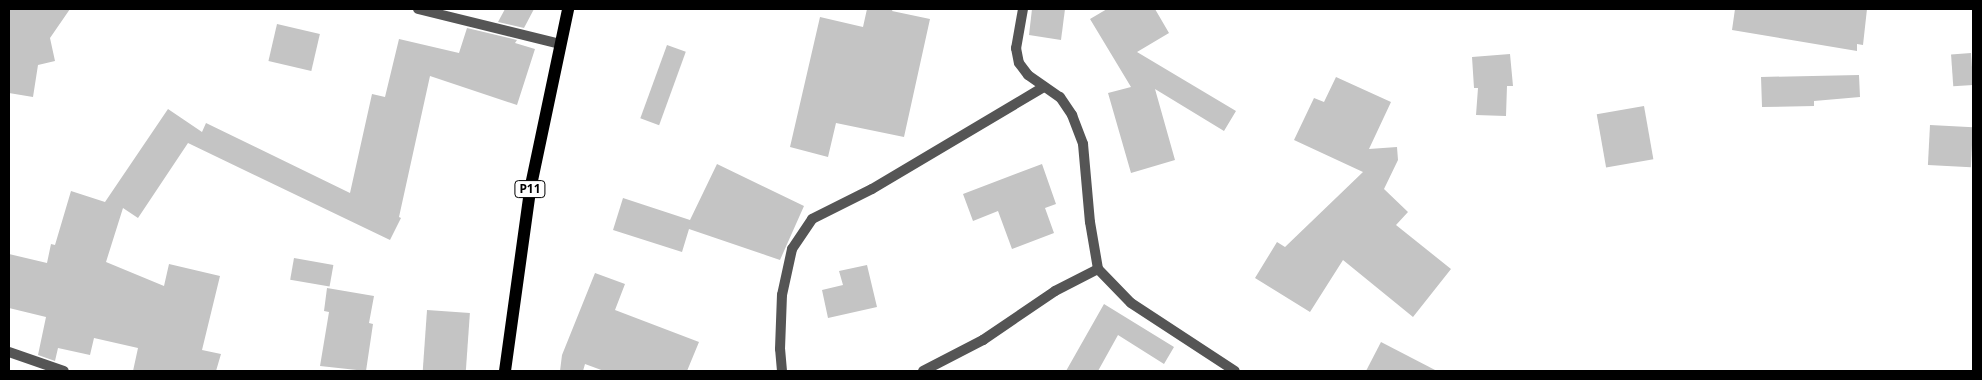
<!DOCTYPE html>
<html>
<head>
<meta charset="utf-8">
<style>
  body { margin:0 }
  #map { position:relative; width:1982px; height:380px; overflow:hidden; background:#fff; font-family:"Noto Sans",sans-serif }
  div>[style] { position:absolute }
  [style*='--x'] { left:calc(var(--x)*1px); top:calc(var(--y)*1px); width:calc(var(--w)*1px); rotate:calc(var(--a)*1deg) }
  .building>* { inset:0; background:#c4c4c4; transform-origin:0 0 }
  .street>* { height:10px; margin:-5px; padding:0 5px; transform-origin:5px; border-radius:5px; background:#555 }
  .primary>* { height:12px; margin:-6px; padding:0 6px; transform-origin:6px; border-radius:6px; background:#000 }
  span { translate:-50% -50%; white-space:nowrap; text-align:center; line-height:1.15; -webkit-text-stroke:4px #fff; paint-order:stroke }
  .shield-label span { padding:1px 4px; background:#fff; border:1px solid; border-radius:4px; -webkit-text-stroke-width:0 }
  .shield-label { font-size:12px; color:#000; font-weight:700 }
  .frame { position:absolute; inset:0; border:10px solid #000; pointer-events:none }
</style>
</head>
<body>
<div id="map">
  <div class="building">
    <div style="clip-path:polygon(9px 9px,70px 9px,50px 38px,55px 61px,38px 65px,33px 97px,9px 93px)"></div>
    <div style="clip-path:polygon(505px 9px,534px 9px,524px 28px,498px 22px)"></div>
    <div style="clip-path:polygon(867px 9px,893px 9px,892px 11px,930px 19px,904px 137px,836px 123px,828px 157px,790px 147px,820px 17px,863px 27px)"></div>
    <div style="clip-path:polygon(1032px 9px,1065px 9px,1061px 40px,1029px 35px)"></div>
    <div style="clip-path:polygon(1107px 9px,1155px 9px,1169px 33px,1137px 52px,1236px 111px,1224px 131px,1155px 89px,1175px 160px,1131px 173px,1108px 93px,1131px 87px,1090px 19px)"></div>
    <div style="clip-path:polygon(1735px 9px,1867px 9px,1863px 45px,1857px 44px,1857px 51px,1732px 30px)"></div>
    <div style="left:277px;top:24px;width:44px;height:38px;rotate:13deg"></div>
    <div style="clip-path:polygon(467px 28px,517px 40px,515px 43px,535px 49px,517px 105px,430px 76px,399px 217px,401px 218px,390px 240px,188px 143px,138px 218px,123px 208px,106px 262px,164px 286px,169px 264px,220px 276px,202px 350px,221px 354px,216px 371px,133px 371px,138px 348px,94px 338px,90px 355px,58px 348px,55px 361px,38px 355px,46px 317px,9px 308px,9px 254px,47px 263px,51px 244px,55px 245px,71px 191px,105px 202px,168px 109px,202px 132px,206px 123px,350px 193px,372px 94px,385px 97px,399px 39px,459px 53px)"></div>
    <div style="left:667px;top:45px;width:20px;height:78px;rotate:20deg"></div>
    <div style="left:1971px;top:53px;width:32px;height:20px;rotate:86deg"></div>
    <div style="clip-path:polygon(1510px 54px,1513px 86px,1507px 86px,1506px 116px,1476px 115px,1478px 88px,1474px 88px,1472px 57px)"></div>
    <div style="clip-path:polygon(1859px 75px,1860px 97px,1814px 101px,1814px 106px,1762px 107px,1761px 77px)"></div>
    <div style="clip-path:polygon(1336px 77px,1391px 102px,1369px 149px,1397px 147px,1398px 160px,1384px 189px,1408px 212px,1396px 225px,1451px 269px,1413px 317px,1343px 260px,1310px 312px,1255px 278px,1277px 242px,1285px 247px,1363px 172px,1294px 140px,1314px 98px,1324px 102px)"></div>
    <div style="left:1644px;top:106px;width:54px;height:48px;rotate:80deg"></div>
    <div style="left:1930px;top:125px;width:43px;height:40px;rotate:3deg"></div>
    <div style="clip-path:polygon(717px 164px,804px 206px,780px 260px,689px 229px,682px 252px,613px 230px,623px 198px,690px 220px)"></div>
    <div style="clip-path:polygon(1042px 164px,1056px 204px,1045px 208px,1054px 233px,1012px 249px,998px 211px,973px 221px,963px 194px)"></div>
    <div style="left:294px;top:258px;width:40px;height:22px;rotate:10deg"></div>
    <div style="clip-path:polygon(867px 265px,877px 307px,828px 318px,822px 290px,843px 285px,839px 271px)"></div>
    <div style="clip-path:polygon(595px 273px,625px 284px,615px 310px,699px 342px,687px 371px,604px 371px,585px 364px,583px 371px,560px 371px,562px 355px)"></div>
    <div style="clip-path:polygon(327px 288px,374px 296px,369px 323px,373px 324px,366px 371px,320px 366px,329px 312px,324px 311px)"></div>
    <div style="clip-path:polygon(1104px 304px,1174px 347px,1164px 364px,1118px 335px,1098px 371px,1066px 371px)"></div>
    <div style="left:427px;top:310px;width:43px;height:61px;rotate:4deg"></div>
    <div style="clip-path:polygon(1381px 342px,1437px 371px,1366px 371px)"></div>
  </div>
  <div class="street">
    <div style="--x:418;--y:9;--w:147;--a:13.8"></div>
    <div style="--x:1023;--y:9;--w:40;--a:100"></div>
    <div style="--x:1016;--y:48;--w:15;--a:79"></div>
    <div style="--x:1019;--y:63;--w:15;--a:53"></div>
    <div style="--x:1028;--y:75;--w:39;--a:35"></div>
    <div style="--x:1060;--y:97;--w:22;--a:56"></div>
    <div style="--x:1072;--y:115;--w:31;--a:69"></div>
    <div style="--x:1083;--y:144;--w:78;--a:84.9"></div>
    <div style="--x:1090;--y:222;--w:48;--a:80.3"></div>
    <div style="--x:1098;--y:269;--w:47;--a:45.9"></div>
    <div style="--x:1131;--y:303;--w:124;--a:33.2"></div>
    <div style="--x:9;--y:352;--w:58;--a:19.1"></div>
    <div style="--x:782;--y:371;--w:22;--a:-95"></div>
    <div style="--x:780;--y:349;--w:54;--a:-87.9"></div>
    <div style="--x:782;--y:295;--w:47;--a:-77.7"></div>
    <div style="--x:792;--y:249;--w:36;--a:-56"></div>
    <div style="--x:812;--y:219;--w:67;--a:-26.6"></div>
    <div style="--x:872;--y:189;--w:200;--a:-30.7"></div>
    <div style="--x:923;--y:371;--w:68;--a:-27.3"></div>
    <div style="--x:983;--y:340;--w:87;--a:-34.2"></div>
    <div style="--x:1055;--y:291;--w:48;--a:-27.1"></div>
  </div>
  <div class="primary">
    <div style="--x:505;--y:371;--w:183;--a:-82.1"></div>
    <div style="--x:530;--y:190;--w:185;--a:-78.1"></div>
  </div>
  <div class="shield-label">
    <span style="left:530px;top:189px">P11</span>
  </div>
  <div class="frame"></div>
</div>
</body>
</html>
